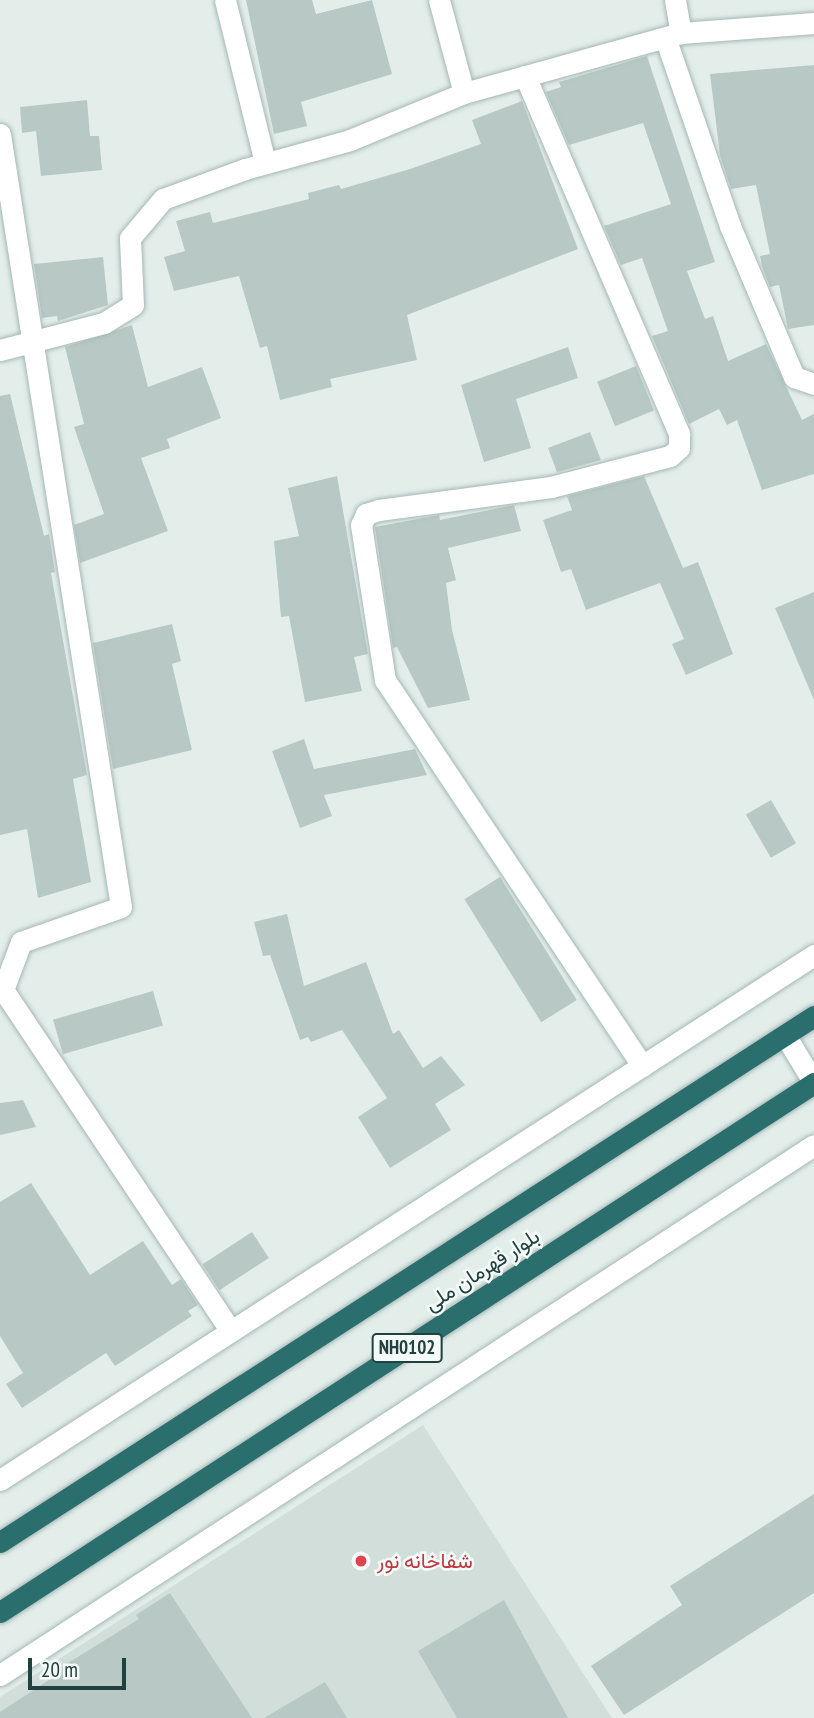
<!DOCTYPE html>
<html>
<head>
<meta charset="utf-8">
<style>
  body { margin:0 }
  #map { position:relative; width:814px; height:1718px; overflow:hidden; background:#e3eeeb; font-family:"PT Sans Narrow",Vazirmatn,sans-serif }
  div>[style] { position:absolute }
  [style*='--x'] { left:calc(var(--x)*1px); top:calc(var(--y)*1px); width:calc(var(--w)*1px); rotate:calc(var(--a)*1deg) }
  .built>* { inset:0; background:#d1deda }
  .building>* { inset:0; background:#b8c9c5; transform-origin:0 0 }
  .roads { filter:drop-shadow(0 0 2px #a5b7b4) drop-shadow(0 0 2px #a5b7b4) }
  .street>* { height:21px; margin:-10.5px; padding:0 10.5px; transform-origin:10.5px; border-radius:10.5px; background:#fff }
  .secondary>* { height:21px; margin:-10.5px; padding:0 10.5px; transform-origin:10.5px; border-radius:10.5px; background:#fff }
  .highway>* { height:21px; margin:-10.5px; padding:0 10.5px; transform-origin:10.5px; border-radius:10.5px; background:#2a6f6e }
  .dots>* { width:19px; height:19px; translate:-50% -50%; box-sizing:border-box; border:4px solid #f4faf8; border-radius:50% }
  span { translate:-50% -50%; white-space:nowrap; text-align:center; line-height:1.15; -webkit-text-stroke:5px #f4faf8; paint-order:stroke }
  .shield-label span { padding:2px 5px; background:#f4faf8; border:2px solid; border-radius:5px; -webkit-text-stroke-width:0 }
  .shield-label { font-size:19px; color:#21413e; font-weight:700 }
  .street-label { font-size:21px; color:#21413e }
  .health-label { font-size:21px; color:#be3a42 }
  .left { translate:0 -50%; text-align:left }
  .scale { position:absolute; left:28px; top:1658px; width:98px; height:32px; box-sizing:border-box; border:4px solid #21413e; border-top:0; padding-left:9px; font-size:21px; line-height:24px; white-space:nowrap; color:#21413e; -webkit-text-stroke:5px #f4faf8; paint-order:stroke }
</style>
</head>
<body>
<div id="map">
  <div class="built">
    <div style="clip-path:polygon(423px 1425px,612px 1718px,0 1718px,0 1697px)"></div>
  </div>
  <div class="building">
    <div style="clip-path:polygon(246px 0,312px 0,316px 14px,372px 0,392px 74px,301px 102px,307px 126px,274px 134px)"></div>
    <div style="clip-path:polygon(647px 56px,715px 262px,687px 271px,705px 319px,713px 316px,728px 361px,766px 344px,802px 420px,814px 414px,814px 474px,762px 490px,737px 420px,727px 425px,719px 409px,689px 424px,652px 336px,668px 331px,642px 258px,621px 265px,604px 226px,671px 204px,643px 123px,569px 145px,546px 92px,561px 87px,559px 82px)"></div>
    <div style="clip-path:polygon(814px 65px,814px 325px,788px 329px,779px 285px,770px 287px,763px 269px,760px 256px,770px 254px,756px 185px,731px 189px,720px 155px,710px 74px)"></div>
    <div style="clip-path:polygon(87px 100px,90px 136px,99px 136px,102px 170px,41px 176px,36px 131px,22px 133px,20px 107px)"></div>
    <div style="clip-path:polygon(522px 101px,578px 249px,407px 315px,417px 360px,330px 379px,332px 387px,280px 400px,267px 346px,260px 348px,239px 276px,174px 291px,164px 257px,185px 251px,176px 221px,210px 212px,213px 223px,309px 199px,308px 193px,339px 185px,341px 189px,410px 169px,481px 144px,472px 120px)"></div>
    <div style="clip-path:polygon(103px 257px,108px 305px,58px 321px,57px 316px,42px 318px,34px 264px)"></div>
    <div style="clip-path:polygon(132px 325px,148px 387px,202px 367px,221px 418px,167px 439px,170px 448px,141px 458px,168px 531px,80px 563px,74px 525px,104px 514px,74px 427px,84px 424px,65px 347px)"></div>
    <div style="clip-path:polygon(568px 347px,578px 378px,516px 399px,531px 448px,484px 462px,461px 385px)"></div>
    <div style="left:636px;top:366px;width:48px;height:42px;rotate:68deg"></div>
    <div style="clip-path:polygon(10px 394px,44px 536px,49px 534px,55px 572px,51px 573px,87px 775px,73px 779px,91px 882px,38px 898px,27px 829px,0 835px,0 396px)"></div>
    <div style="clip-path:polygon(590px 432px,601px 460px,557px 472px,548px 448px)"></div>
    <div style="clip-path:polygon(337px 476px,368px 654px,354px 657px,362px 691px,305px 702px,289px 616px,281px 617px,274px 541px,299px 536px,288px 488px)"></div>
    <div style="clip-path:polygon(644px 476px,683px 568px,698px 562px,733px 654px,686px 675px,672px 644px,684px 639px,660px 583px,586px 610px,571px 569px,561px 572px,543px 520px,572px 510px,567px 496px)"></div>
    <div style="clip-path:polygon(514px 505px,521px 531px,448px 548px,456px 580px,446px 583px,452px 630px,470px 700px,428px 708px,397px 647px,393px 648px,375px 527px,439px 515px,440px 520px)"></div>
    <div style="clip-path:polygon(814px 592px,814px 700px,775px 608px)"></div>
    <div style="clip-path:polygon(172px 624px,181px 661px,172px 664px,192px 750px,113px 769px,93px 643px)"></div>
    <div style="clip-path:polygon(304px 739px,314px 769px,415px 749px,427px 775px,324px 795px,332px 816px,300px 828px,272px 751px)"></div>
    <div style="left:771px;top:800px;width:50px;height:29px;rotate:60deg"></div>
    <div style="left:500px;top:877px;width:145px;height:42px;rotate:58deg"></div>
    <div style="clip-path:polygon(287px 914px,304px 986px,366px 962px,393px 1034px,399px 1030px,423px 1068px,441px 1056px,465px 1085px,435px 1104px,451px 1130px,390px 1168px,358px 1117px,387px 1098px,342px 1030px,311px 1042px,308px 1037px,300px 1040px,270px 955px,263px 956px,254px 922px)"></div>
    <div style="left:153px;top:991px;width:36px;height:104px;rotate:74deg"></div>
    <div style="clip-path:polygon(23px 1100px,36px 1127px,0 1135px,0 1103px)"></div>
    <div style="clip-path:polygon(31px 1183px,90px 1275px,143px 1241px,172px 1285px,181px 1279px,198px 1305px,188px 1311px,192px 1316px,115px 1366px,106px 1353px,22px 1408px,6px 1384px,23px 1373px,0 1336px,0 1202px)"></div>
    <div style="left:252px;top:1232px;width:31px;height:59px;rotate:57deg"></div>
    <div style="clip-path:polygon(814px 1494px,814px 1593px,624px 1715px,591px 1666px,682px 1605px,670px 1586px)"></div>
    <div style="clip-path:polygon(170px 1593px,252px 1718px,0 1718px,0 1712px,49px 1680px,47px 1676px,139px 1619px,136px 1615px)"></div>
    <div style="clip-path:polygon(504px 1600px,568px 1718px,457px 1718px,418px 1651px)"></div>
    <div style="clip-path:polygon(325px 1682px,347px 1718px,264px 1718px)"></div>
  </div>
  <div class="roads">
    <div class="street">
      <div style="--x:225;--y:0;--w:168;--a:76.2"></div>
      <div style="--x:439;--y:0;--w:96;--a:75"></div>
      <div style="--x:675;--y:0;--w:34;--a:80"></div>
      <div style="--x:666;--y:40;--w:197;--a:71"></div>
      <div style="--x:730;--y:226;--w:164;--a:67"></div>
      <div style="--x:794;--y:377;--w:21;--a:19"></div>
      <div style="--x:525;--y:76;--w:390;--a:66.7"></div>
      <div style="--x:679;--y:434;--w:14;--a:90"></div>
      <div style="--x:679;--y:448;--w:12;--a:138"></div>
      <div style="--x:670;--y:456;--w:123;--a:165.4"></div>
      <div style="--x:551;--y:487;--w:174;--a:172.4"></div>
      <div style="--x:379;--y:510;--w:14;--a:163"></div>
      <div style="--x:366;--y:514;--w:12;--a:114"></div>
      <div style="--x:361;--y:525;--w:157;--a:81.2"></div>
      <div style="--x:385;--y:680;--w:464;--a:56.3"></div>
      <div style="--x:0;--y:134;--w:782;--a:81.1"></div>
      <div style="--x:121;--y:907;--w:106;--a:160.7"></div>
      <div style="--x:21;--y:942;--w:51;--a:110.6"></div>
      <div style="--x:0;--y:350;--w:107;--a:-14.6"></div>
      <div style="--x:104;--y:323;--w:34;--a:-32"></div>
      <div style="--x:133;--y:305;--w:67;--a:-92.6"></div>
      <div style="--x:130;--y:238;--w:51;--a:-49.8"></div>
      <div style="--x:163;--y:199;--w:87;--a:-20.1"></div>
      <div style="--x:245;--y:169;--w:109;--a:-15.4"></div>
      <div style="--x:350;--y:140;--w:123;--a:-22.4"></div>
      <div style="--x:464;--y:93;--w:225;--a:-15.5"></div>
      <div style="--x:681;--y:33;--w:133;--a:-4.3"></div>
      <div style="--x:0;--y:985;--w:416;--a:56.3"></div>
      <div style="--x:0;--y:1480;--w:969;--a:-32.82"></div>
      <div style="--x:0;--y:1675;--w:971;--a:-33.07"></div>
    </div>
    <div class="secondary">
      <div style="--x:785;--y:1035;--w:56;--a:58.9"></div>
    </div>
    <div class="highway">
      <div style="--x:0;--y:1542;--w:969;--a:-32.87"></div>
      <div style="--x:0;--y:1612;--w:971;--a:-33.02"></div>
    </div>
  </div>
  <div class="dots">
    <div style="left:361px;top:1561px;background:#e0444e"></div>
  </div>
  <div class="shield-label">
    <span style="left:407px;top:1348px">NH0102</span>
  </div>
  <div class="street-label">
    <span style="left:482px;top:1270px;rotate:-33deg">بلوار قهرمان ملی</span>
  </div>
  <div class="health-label">
    <span class="left" style="left:377px;top:1561px">شفاخانه نور</span>
  </div>
  <div class="scale">20 m</div>
</div>
</body>
</html>
